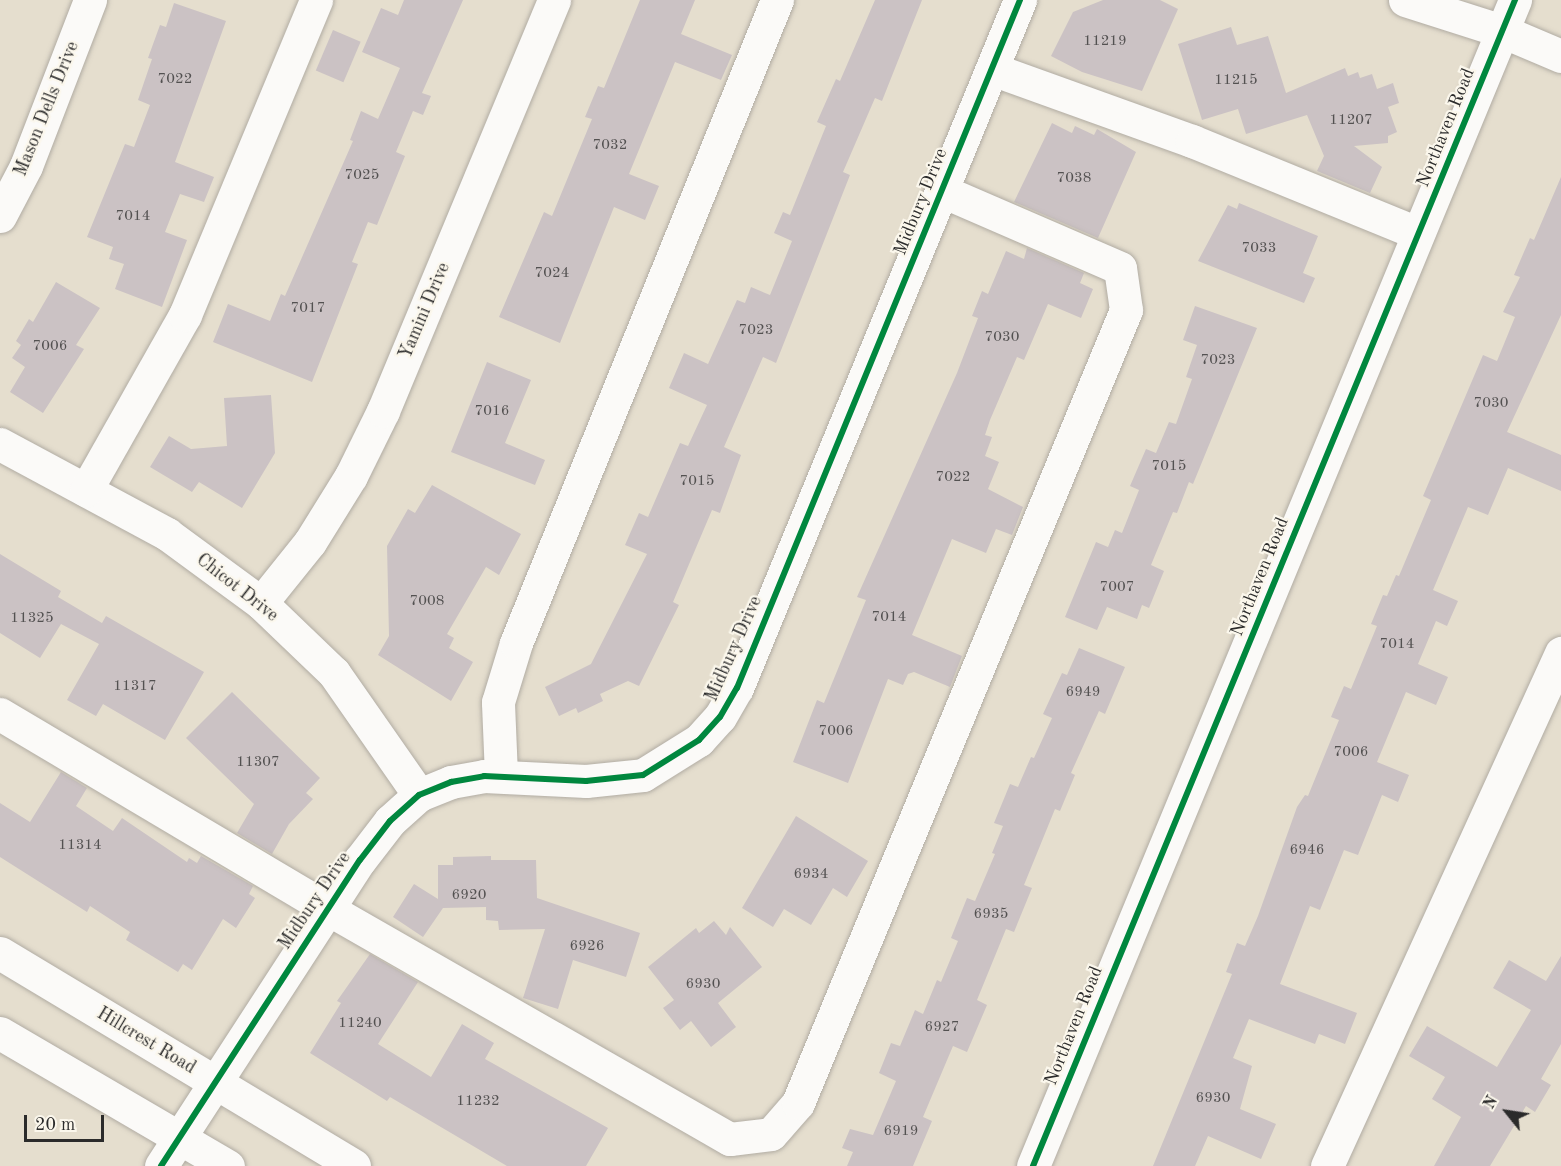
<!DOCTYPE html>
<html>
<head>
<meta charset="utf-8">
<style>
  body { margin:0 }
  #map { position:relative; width:1561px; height:1166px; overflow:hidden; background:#e5dece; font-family:"Old Standard TT",serif }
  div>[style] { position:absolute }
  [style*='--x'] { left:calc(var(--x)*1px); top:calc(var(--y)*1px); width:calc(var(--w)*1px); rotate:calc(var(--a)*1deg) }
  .building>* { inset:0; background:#cbc2c4; transform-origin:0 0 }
  .roads { filter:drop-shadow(0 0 2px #b1aca3) drop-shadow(0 0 2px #b1aca3) }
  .minor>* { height:33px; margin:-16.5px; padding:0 16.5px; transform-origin:16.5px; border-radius:16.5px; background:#fbfaf8 }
  .major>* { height:33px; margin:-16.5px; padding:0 16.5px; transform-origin:16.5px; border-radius:16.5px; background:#fbfaf8 }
  .cycleway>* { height:6px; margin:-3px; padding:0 3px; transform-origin:3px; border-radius:3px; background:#00873e }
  span { translate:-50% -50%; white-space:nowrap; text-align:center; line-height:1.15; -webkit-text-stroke:4.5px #fbf7ec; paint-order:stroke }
  .number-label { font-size:15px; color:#535151 }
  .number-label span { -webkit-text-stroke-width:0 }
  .street-label { font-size:18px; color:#2b2b2b }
  .north { position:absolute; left:1477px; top:1082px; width:60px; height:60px; -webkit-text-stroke:4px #fbf7ec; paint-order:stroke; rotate:300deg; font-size:16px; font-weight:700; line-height:24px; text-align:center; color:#2b2b2b }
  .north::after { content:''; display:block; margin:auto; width:21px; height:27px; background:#2b2b2b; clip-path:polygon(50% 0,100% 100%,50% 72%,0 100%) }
  .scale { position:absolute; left:24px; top:1115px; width:80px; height:27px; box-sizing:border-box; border:3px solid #2b2b2b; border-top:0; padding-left:8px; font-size:18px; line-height:21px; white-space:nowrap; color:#2b2b2b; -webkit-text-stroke:4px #fbf7ec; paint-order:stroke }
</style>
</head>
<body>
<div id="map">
  <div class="building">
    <div style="clip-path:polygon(404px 0,463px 0,422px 93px,431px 96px,423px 115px,413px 111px,396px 152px,405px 156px,377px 225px,368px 222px,352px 262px,358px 264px,312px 382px,213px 342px,228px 304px,270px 321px,281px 294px,285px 296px,353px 141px,350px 140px,361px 111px,378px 119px,400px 68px,362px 52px,381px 8px,398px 15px)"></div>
    <div style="clip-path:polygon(640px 0,695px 0,681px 34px,732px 55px,721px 80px,675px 62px,629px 174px,659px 186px,645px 220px,614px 207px,560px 343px,499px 317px,544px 212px,552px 216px,592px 119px,585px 117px,598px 86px,604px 88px)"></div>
    <div style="clip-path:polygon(875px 0,922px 0,882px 101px,875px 98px,843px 172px,850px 175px,776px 363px,763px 357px,724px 447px,741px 455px,720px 513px,712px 510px,673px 602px,679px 605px,639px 686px,628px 681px,600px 694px,603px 701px,578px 713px,576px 708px,559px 716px,545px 687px,591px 664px,647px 554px,625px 545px,639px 513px,648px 517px,680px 443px,688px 446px,707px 405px,669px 388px,684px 353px,708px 364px,737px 300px,745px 303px,751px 287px,770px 295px,792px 241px,774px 233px,783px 212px,790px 215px,826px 126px,817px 122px,836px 79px,840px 81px)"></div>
    <div style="clip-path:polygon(1103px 0,1160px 0,1178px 9px,1142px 91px,1082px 72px,1051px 56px,1073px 12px)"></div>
    <div style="clip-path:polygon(174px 3px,226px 21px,175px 162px,214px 177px,204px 202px,180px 194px,165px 232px,187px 240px,162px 307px,115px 289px,124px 264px,109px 259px,113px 247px,87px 237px,125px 144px,134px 147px,150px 105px,138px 100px,152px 59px,148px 58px,160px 25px,166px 27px)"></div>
    <div style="clip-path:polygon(1231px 27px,1237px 45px,1268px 36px,1286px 93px,1345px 68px,1348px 76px,1358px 72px,1360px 78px,1372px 74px,1377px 89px,1393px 83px,1399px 103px,1388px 107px,1397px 132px,1388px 136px,1388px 143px,1354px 146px,1382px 167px,1370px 193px,1317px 171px,1324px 156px,1307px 115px,1246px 134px,1238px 109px,1202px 120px,1178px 44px)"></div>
    <div style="left:333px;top:30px;width:30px;height:44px;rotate:23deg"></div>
    <div style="clip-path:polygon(1052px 123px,1072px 133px,1075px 126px,1094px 135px,1097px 129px,1136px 152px,1098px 238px,1014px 202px)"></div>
    <div style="clip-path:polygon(1561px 177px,1561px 315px,1507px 432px,1561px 455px,1561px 491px,1508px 468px,1488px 515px,1468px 507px,1433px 590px,1458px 601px,1447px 626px,1436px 621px,1418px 664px,1448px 677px,1436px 705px,1406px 692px,1377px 762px,1409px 775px,1398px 802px,1382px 795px,1358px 855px,1344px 850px,1320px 910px,1310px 906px,1280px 984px,1357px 1013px,1345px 1044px,1319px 1034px,1315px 1044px,1249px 1019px,1233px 1058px,1252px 1066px,1240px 1109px,1276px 1124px,1261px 1159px,1208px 1136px,1195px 1166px,1153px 1166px,1232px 974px,1226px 972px,1237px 943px,1245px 946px,1258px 916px,1297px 807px,1305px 795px,1308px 796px,1339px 720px,1331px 717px,1344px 686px,1351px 689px,1377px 626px,1371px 624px,1383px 595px,1387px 596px,1396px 575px,1399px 576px,1431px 500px,1423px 496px,1483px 355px,1497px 361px,1515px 317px,1503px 312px,1520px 277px,1514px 275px,1530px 238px,1534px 240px)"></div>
    <div style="clip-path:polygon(1239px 203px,1318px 236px,1303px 273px,1315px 278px,1304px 303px,1198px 261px,1228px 205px,1237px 209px)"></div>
    <div style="clip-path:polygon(1027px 248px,1084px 273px,1080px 283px,1093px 289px,1081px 318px,1048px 304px,1024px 360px,1017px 357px,990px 420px,985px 435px,992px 437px,985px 456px,999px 462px,988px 489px,1023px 507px,1012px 535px,996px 529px,986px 553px,952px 539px,912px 635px,962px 656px,950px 687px,914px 672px,908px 674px,903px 685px,888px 679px,848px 783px,793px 762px,817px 700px,824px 703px,866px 600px,857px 597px,957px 373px,978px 318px,972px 316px,982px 291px,988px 294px,1006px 251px,1024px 259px)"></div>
    <div style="clip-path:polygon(56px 282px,100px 308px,76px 345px,84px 349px,43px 413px,10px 392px,25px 367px,12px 358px,21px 345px,16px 341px,29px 319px,33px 322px)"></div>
    <div style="clip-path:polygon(1195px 306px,1257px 328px,1193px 484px,1189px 482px,1177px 513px,1173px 512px,1151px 565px,1164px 571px,1149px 608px,1142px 605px,1137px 619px,1107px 607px,1097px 630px,1065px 617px,1096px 542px,1108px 547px,1115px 530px,1122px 533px,1139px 490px,1130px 486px,1146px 449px,1156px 453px,1169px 422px,1176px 424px,1192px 379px,1186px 377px,1197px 345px,1183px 340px)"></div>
    <div style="clip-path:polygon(487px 362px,531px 380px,505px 443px,545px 460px,535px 485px,451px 452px)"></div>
    <div style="clip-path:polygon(271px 395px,275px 453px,242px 508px,199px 482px,192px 492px,150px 467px,169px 436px,191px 449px,227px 446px,224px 398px)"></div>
    <div style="clip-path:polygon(432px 485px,521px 534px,499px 575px,486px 567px,447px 634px,454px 638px,449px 648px,473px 662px,451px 701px,378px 655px,389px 636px,387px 546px,408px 509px,415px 513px)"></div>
    <div style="clip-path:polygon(0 554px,61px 591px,58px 597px,102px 623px,106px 616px,204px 672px,165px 740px,103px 704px,96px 716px,67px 700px,99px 644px,61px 624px,40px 658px,0 633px)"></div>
    <div style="clip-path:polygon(1079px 648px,1125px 667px,1105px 714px,1099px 711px,1071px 773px,1075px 775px,1060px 811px,1055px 809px,1024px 885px,1032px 888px,1014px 932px,1006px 929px,977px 1000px,987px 1005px,967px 1052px,953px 1046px,923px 1117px,932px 1121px,913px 1166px,847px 1166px,853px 1152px,842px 1148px,850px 1129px,873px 1135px,896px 1081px,879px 1073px,891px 1043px,900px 1046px,915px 1010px,923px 1014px,937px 980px,941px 982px,958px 941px,951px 938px,967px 898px,975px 901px,995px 854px,992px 853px,1003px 826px,994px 823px,1010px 784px,1018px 787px,1031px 757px,1034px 758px,1052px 718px,1043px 714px,1062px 673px,1067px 675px)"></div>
    <div style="clip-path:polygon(232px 692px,320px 778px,306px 793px,313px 799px,289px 824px,272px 854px,237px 833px,254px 804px,186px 738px)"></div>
    <div style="clip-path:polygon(61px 772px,87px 788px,76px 806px,113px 831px,122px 818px,187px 862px,189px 858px,197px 863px,201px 856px,253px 886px,249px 894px,255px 898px,236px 928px,223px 919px,192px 970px,183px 964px,178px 972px,126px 940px,130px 932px,90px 906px,87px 912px,0 857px,0 803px,30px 822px)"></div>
    <div style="clip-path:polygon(796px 816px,868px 861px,847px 897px,833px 888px,811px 925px,784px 909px,773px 927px,742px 908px)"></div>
    <div style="clip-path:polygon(491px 856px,491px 860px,536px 860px,537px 898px,640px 933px,626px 977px,573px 960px,558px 1009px,523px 998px,545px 929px,499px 930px,498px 921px,486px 920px,486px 907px,443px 908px,423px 937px,393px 917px,414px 884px,438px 899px,438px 865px,453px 865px,453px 857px)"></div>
    <div style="clip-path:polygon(714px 921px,726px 935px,730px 927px,762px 967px,718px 1003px,736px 1027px,711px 1047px,691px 1021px,680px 1030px,663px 1008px,674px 1000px,648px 967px,696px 928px,699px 933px)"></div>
    <div style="clip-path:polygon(370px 954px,418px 982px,378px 1044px,431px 1077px,462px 1024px,494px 1043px,485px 1059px,608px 1128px,586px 1166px,507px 1166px,390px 1097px,387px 1101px,310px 1053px,341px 1003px,337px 1001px)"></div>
    <div style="clip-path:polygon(1561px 956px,1561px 1044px,1541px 1079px,1551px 1085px,1535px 1112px,1526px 1106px,1490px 1166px,1434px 1166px,1461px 1117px,1432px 1099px,1445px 1077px,1409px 1056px,1427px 1026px,1497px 1067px,1531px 1010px,1493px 988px,1509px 960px,1546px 981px)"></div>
  </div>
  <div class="roads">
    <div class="minor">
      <div style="--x:1405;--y:0;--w:102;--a:17.7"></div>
      <div style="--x:1502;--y:31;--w:64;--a:23"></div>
      <div style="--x:992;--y:69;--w:213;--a:19.8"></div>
      <div style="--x:1192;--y:141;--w:244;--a:22.2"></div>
      <div style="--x:0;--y:216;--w:56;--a:-62.5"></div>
      <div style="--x:26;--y:166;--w:178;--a:-68.9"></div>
      <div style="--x:0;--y:444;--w:190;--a:28.3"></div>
      <div style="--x:167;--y:534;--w:117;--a:36.3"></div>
      <div style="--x:261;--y:603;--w:101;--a:43.8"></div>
      <div style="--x:334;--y:673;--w:149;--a:55.1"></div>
      <div style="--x:86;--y:490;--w:201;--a:-60.5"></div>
      <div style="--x:185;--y:315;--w:341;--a:-67.4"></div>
      <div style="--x:261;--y:603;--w:78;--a:-51.2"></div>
      <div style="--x:310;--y:542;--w:78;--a:-58.2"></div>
      <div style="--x:351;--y:476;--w:72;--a:-63.8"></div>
      <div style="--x:383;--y:411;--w:445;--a:-67.4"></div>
      <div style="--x:0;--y:714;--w:382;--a:30.7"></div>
      <div style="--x:328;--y:909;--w:463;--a:29.8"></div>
      <div style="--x:730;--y:1139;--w:41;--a:-7"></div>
      <div style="--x:771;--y:1134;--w:41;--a:-48.9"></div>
      <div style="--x:798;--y:1103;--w:858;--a:-67.53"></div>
      <div style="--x:1126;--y:310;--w:42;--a:-98.1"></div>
      <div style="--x:1120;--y:268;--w:194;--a:-156.6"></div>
      <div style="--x:501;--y:775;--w:73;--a:-92.4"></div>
      <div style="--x:498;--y:702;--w:62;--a:-73"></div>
      <div style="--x:516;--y:643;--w:694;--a:-67.91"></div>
      <div style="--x:161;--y:1166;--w:365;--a:-57"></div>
      <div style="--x:360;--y:860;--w:49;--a:-52.4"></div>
      <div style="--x:390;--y:821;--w:39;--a:-42"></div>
      <div style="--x:419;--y:795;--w:35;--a:-22"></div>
      <div style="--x:451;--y:782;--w:34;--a:-10"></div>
      <div style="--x:484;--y:776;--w:102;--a:2.8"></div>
      <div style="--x:586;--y:781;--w:57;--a:-6"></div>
      <div style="--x:643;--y:775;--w:66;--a:-32"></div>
      <div style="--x:699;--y:740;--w:31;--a:-48"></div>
      <div style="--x:720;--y:717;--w:34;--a:-60"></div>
      <div style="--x:737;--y:688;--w:744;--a:-67.64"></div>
      <div style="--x:1033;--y:1166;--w:1262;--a:-67.54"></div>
      <div style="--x:1327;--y:1166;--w:564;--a:-65.48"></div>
    </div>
    <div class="major">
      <div style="--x:0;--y:953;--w:413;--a:31"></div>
      <div style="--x:0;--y:1033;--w:264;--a:30.3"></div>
    </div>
  </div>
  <div class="cycleway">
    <div style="--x:161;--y:1166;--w:365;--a:-57"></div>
    <div style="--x:360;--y:860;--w:49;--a:-52.4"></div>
    <div style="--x:390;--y:821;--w:39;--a:-42"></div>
    <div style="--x:419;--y:795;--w:35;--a:-22"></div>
    <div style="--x:451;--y:782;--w:34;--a:-10"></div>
    <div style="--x:484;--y:776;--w:102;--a:2.8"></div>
    <div style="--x:586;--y:781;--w:57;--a:-6"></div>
    <div style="--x:643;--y:775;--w:66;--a:-32"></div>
    <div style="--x:699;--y:740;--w:31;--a:-48"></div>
    <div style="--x:720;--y:717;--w:34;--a:-60"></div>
    <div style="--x:737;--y:688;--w:744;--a:-67.64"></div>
    <div style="--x:1033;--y:1166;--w:1262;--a:-67.54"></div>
  </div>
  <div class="number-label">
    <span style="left:1105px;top:42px">11219</span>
    <span style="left:175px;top:80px">7022</span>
    <span style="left:1236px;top:81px">11215</span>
    <span style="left:1351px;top:121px">11207</span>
    <span style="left:610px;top:146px">7032</span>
    <span style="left:362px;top:176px">7025</span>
    <span style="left:1074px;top:179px">7038</span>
    <span style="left:133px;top:217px">7014</span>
    <span style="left:1259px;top:249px">7033</span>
    <span style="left:552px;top:274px">7024</span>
    <span style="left:308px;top:309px">7017</span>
    <span style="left:756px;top:331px">7023</span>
    <span style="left:1002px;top:338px">7030</span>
    <span style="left:50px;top:347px">7006</span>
    <span style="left:1218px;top:361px">7023</span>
    <span style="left:1491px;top:404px">7030</span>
    <span style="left:492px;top:412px">7016</span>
    <span style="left:1169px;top:467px">7015</span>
    <span style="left:953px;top:478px">7022</span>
    <span style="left:697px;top:482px">7015</span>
    <span style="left:1117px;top:588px">7007</span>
    <span style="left:427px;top:602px">7008</span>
    <span style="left:889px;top:618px">7014</span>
    <span style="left:32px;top:619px">11325</span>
    <span style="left:1397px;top:645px">7014</span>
    <span style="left:135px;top:687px">11317</span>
    <span style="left:1083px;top:693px">6949</span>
    <span style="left:836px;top:732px">7006</span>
    <span style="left:1351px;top:753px">7006</span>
    <span style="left:258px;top:763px">11307</span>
    <span style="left:80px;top:846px">11314</span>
    <span style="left:1307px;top:851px">6946</span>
    <span style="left:811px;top:875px">6934</span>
    <span style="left:469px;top:896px">6920</span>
    <span style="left:991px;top:915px">6935</span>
    <span style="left:587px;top:947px">6926</span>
    <span style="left:703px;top:985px">6930</span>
    <span style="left:360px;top:1024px">11240</span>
    <span style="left:942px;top:1028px">6927</span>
    <span style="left:1213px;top:1099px">6930</span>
    <span style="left:478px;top:1102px">11232</span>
    <span style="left:901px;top:1132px">6919</span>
  </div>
  <div class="street-label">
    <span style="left:47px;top:109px;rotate:-68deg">Mason Dells Drive</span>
    <span style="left:1446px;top:128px;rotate:-68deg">Northaven Road</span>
    <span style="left:921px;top:202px;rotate:-68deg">Midbury Drive</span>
    <span style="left:425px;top:311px;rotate:-67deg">Yamini Drive</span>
    <span style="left:1260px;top:577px;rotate:-68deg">Northaven Road</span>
    <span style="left:237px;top:588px;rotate:38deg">Chicot Drive</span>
    <span style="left:734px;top:649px;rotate:-66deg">Midbury Drive</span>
    <span style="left:315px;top:901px;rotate:-56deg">Midbury Drive</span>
    <span style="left:1074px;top:1026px;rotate:-68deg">Northaven Road</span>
    <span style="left:146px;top:1041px;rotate:31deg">Hillcrest Road</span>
  </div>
  <div class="north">N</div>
  <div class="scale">20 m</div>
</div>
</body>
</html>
